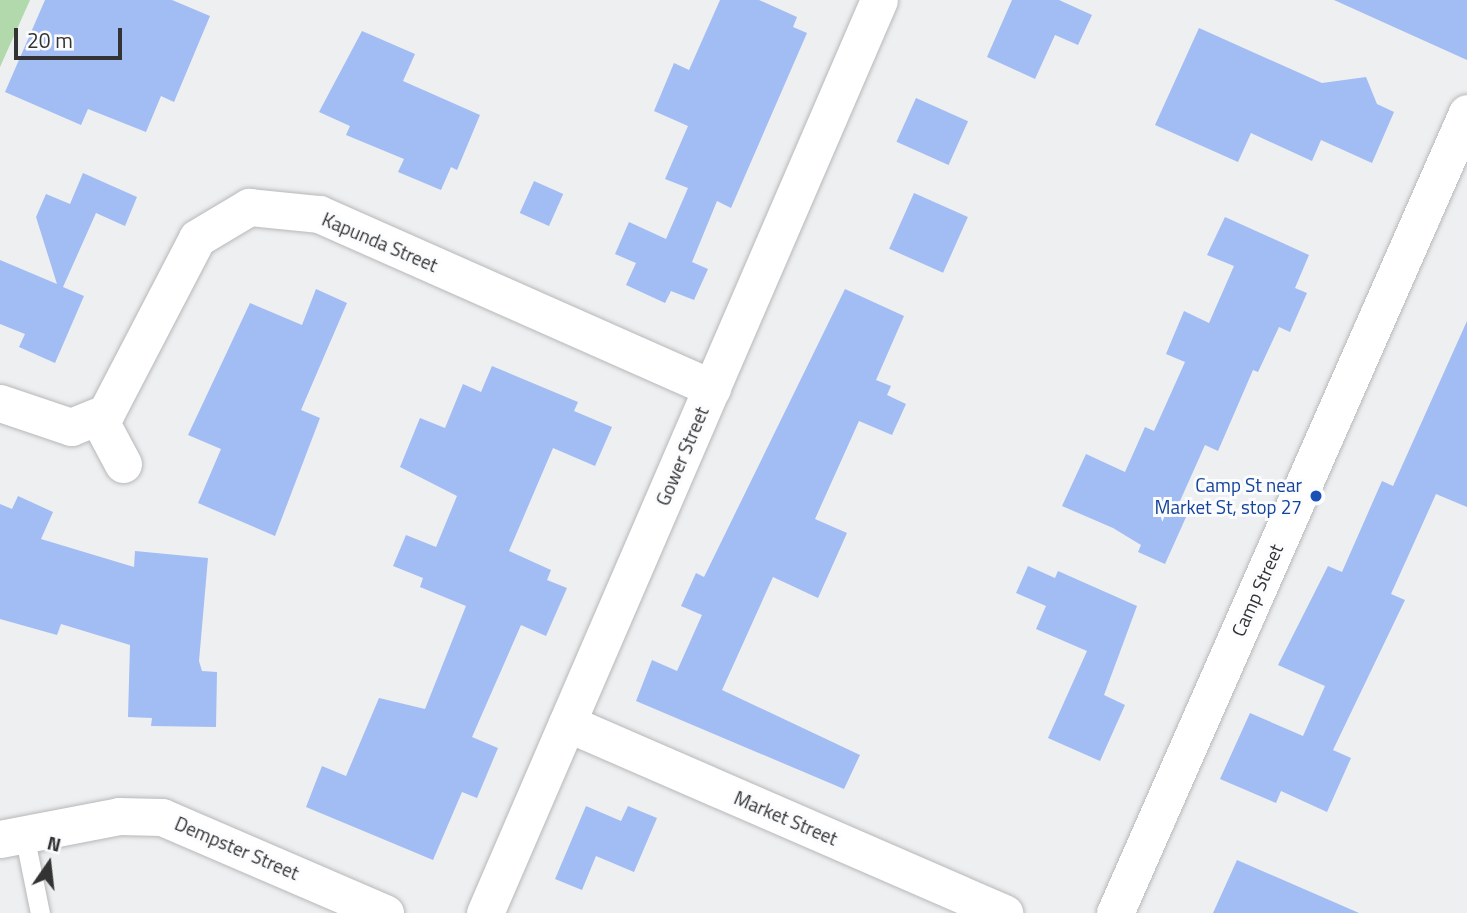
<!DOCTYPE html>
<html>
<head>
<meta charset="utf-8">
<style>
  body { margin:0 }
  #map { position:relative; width:1467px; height:913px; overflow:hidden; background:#eeeff0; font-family:"Titillium Web",sans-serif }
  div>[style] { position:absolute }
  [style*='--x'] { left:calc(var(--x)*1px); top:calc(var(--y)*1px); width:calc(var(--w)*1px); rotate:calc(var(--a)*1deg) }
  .green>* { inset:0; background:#b2d9ab }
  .building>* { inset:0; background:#a2bcf4; transform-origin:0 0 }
  .roads { filter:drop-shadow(0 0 2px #b7b8ba) drop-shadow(0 0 2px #b7b8ba) }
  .lane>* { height:19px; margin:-9.5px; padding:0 9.5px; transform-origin:9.5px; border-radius:9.5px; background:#fff }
  .street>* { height:37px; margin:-18.5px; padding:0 18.5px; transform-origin:18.5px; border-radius:18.5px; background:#fff }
  .dots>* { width:19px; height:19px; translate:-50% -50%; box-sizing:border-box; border:4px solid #fbfcfe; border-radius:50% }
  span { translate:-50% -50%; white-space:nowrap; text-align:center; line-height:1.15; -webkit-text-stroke:6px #fbfcfe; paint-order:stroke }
  .street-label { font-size:19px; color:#333334 }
  .transit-label { font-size:19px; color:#164399 }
  .right { translate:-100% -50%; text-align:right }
  .north { position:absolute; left:14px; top:829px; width:70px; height:70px; -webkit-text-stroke:5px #fbfcfe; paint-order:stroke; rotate:14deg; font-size:19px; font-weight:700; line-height:28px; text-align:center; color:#333334 }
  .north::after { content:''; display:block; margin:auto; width:24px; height:32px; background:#333334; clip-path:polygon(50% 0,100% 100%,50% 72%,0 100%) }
  .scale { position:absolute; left:14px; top:28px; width:108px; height:32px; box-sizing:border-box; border:4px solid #333334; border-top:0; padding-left:9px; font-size:21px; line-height:24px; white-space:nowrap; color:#333334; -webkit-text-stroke:5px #fbfcfe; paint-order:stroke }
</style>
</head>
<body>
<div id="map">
  <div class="green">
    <div style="clip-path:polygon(0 0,30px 0,0 67px)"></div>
  </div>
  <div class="building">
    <div style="clip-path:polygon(45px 0,172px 0,210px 16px,174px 102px,161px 96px,146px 132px,88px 109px,81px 125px,5px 92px)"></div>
    <div style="clip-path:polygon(720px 0,759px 0,797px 17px,793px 27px,807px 33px,731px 208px,717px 201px,692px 262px,708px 269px,694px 300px,671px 291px,665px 303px,626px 285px,636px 263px,615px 254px,629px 222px,666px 239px,688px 188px,665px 179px,688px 126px,654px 111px,674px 63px,689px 70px)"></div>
    <div style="clip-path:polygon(1012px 0,1059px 0,1092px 15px,1078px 45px,1055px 35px,1035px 79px,987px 57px)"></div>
    <div style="clip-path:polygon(1334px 0,1467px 0,1467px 60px)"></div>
    <div style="clip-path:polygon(1199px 28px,1322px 83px,1366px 77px,1377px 104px,1394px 112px,1372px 163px,1321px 140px,1312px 161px,1251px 133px,1238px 162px,1155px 125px)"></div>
    <div style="clip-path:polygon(362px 31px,415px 54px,403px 81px,480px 115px,457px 170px,451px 167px,441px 190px,398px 172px,404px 159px,346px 135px,350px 126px,319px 112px)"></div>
    <div style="left:916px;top:98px;width:57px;height:48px;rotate:24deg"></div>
    <div style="clip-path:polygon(83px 173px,137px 197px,125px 226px,96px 213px,63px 287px,84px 296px,55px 363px,19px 347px,25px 334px,0 324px,0 260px,57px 284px,36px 217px,46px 194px,70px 204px)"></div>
    <div style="left:534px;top:181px;width:32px;height:35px;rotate:24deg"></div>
    <div style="left:914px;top:193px;width:59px;height:61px;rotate:24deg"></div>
    <div style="clip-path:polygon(1225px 217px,1309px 255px,1295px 288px,1307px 293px,1290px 332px,1279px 327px,1258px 372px,1253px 370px,1218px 451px,1205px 445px,1180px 501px,1191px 506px,1165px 564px,1138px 552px,1141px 545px,1113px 528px,1062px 506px,1086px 454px,1125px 472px,1145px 427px,1154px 431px,1185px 362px,1166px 354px,1184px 311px,1209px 323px,1234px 266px,1207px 255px)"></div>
    <div style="clip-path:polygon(316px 289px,347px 303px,301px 410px,320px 418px,275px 536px,198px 503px,221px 449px,188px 435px,250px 303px,302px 325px)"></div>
    <div style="clip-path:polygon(845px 289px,904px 316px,876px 380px,891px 386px,887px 395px,906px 404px,892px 435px,859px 421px,815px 519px,847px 533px,818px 598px,773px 577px,722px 690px,860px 755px,844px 789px,636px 701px,652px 660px,677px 671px,702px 615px,681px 606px,696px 573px,704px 577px)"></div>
    <div style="clip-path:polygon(1467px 321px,1467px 507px,1436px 494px,1391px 594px,1405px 600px,1333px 750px,1351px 758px,1327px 812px,1281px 791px,1276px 803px,1220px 779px,1250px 713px,1303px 736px,1325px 686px,1278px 665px,1328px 566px,1342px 572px,1382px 481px,1393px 486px)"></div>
    <div style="clip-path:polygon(492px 366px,578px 402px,574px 411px,612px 427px,595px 466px,553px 448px,509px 551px,551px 570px,547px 580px,567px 588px,546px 636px,521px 625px,472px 737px,498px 748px,477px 798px,462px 792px,433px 860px,306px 807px,322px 766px,346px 776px,379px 698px,425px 709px,466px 606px,420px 587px,423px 578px,393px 566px,406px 535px,436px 547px,457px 496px,400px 467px,420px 418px,445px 428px,463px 384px,481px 392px)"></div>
    <div style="clip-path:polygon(18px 496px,53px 512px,41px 539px,134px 567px,135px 551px,208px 558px,199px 661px,202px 671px,217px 672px,216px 727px,151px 726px,152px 718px,128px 717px,130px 645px,61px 624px,57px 635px,0 619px,0 504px,12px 509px)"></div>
    <div style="clip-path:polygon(1028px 566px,1055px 578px,1058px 571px,1137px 606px,1104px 695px,1125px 705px,1100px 761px,1048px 738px,1087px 651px,1036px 629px,1046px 606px,1016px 593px)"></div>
    <div style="clip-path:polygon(586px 806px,621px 821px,628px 806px,657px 818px,634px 872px,596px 856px,582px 890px,555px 879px)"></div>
    <div style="clip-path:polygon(1237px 860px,1359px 913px,1213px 913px)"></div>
  </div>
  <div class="roads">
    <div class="lane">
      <div style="--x:24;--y:834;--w:81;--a:78.6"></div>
    </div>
    <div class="street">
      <div style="--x:0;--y:403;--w:75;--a:18.7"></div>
      <div style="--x:71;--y:427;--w:38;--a:-22"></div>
      <div style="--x:106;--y:413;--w:197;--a:-62.5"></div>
      <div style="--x:197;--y:238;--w:61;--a:-30.8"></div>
      <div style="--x:249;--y:207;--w:70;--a:5.7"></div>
      <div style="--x:319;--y:214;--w:430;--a:23.9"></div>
      <div style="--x:99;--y:419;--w:51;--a:61.9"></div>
      <div style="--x:567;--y:723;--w:477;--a:23.5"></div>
      <div style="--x:0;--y:839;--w:121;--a:-10.9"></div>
      <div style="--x:119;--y:816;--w:43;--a:1.3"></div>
      <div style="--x:162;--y:817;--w:243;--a:23.3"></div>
      <div style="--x:485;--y:913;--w:994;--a:-66.66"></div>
      <div style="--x:1115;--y:913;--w:874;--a:-66.25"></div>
    </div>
  </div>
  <div class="dots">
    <div style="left:1316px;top:496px;background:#1a4fb4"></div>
  </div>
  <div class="street-label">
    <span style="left:380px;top:242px;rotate:23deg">Kapunda Street</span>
    <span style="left:682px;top:456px;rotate:-67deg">Gower Street</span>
    <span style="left:1257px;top:590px;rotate:-66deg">Camp Street</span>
    <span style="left:786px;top:818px;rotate:23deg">Market Street</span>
    <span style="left:237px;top:848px;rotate:23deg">Dempster Street</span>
  </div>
  <div class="transit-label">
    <span class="right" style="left:1302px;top:496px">Camp St near<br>Market St, stop 27</span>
  </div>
  <div class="north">N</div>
  <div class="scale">20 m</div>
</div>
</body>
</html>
